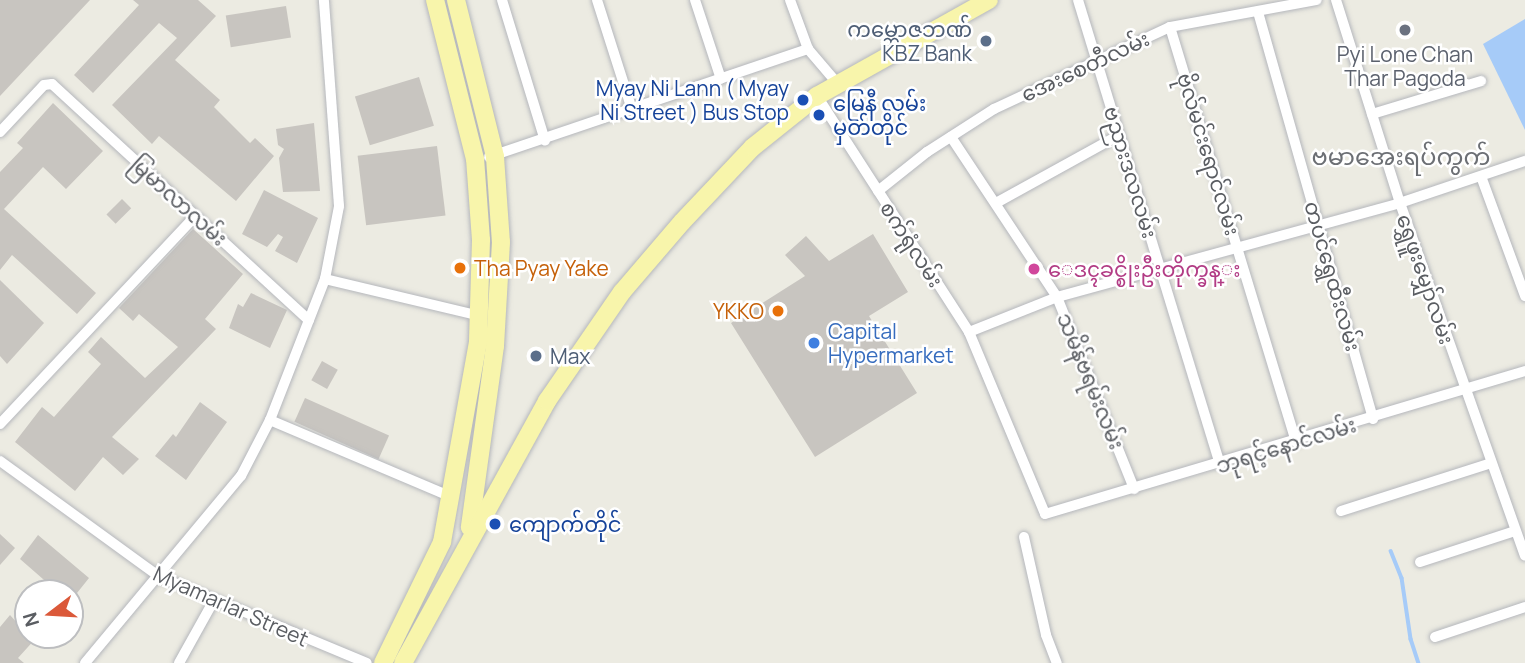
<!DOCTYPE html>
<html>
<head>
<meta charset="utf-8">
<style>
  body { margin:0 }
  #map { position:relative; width:1525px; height:663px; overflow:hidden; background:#ecebe2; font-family:Manrope,"Noto Sans Myanmar",sans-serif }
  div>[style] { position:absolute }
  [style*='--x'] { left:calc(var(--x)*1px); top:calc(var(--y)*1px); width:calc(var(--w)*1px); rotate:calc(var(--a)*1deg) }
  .water>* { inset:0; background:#a6cbf8 }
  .stream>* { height:3.5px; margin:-1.75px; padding:0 1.75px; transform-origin:1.75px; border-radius:1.75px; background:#a6cbf8 }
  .building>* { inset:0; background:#c8c5c0; transform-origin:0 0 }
  .roads { filter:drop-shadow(0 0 2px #b5b7bc) drop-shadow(0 0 2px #b5b7bc) }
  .street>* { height:10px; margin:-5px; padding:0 5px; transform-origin:5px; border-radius:5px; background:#fff }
  .primary>* { height:18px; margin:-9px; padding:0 9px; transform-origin:9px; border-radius:9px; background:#f8f5ab }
  .dots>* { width:19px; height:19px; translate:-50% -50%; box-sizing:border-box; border:4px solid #fff; border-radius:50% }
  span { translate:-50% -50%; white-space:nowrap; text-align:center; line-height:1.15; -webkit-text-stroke:5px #fff; paint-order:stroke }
  .service-label { font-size:21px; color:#4e5e75 }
  .right { translate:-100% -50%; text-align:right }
  .left { translate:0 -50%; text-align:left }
  .worship-label { font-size:21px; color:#5b616d }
  .street-label { font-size:21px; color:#5a5d62 }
  .transit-label { font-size:21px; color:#164399 }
  .food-label { font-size:21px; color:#c56008 }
  .hotel-label { font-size:21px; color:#b23c85 }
  .shop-label { font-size:21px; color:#366cbe }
  .quarter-label { font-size:24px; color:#6c6f74 }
  .north { position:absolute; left:14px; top:579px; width:70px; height:70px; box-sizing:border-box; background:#fff; border:2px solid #bdbec0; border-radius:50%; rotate:253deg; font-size:19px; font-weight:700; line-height:28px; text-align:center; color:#5a5d62 }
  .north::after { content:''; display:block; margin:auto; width:24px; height:32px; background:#db593a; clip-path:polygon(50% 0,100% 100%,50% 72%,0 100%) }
</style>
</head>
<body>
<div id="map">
  <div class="water">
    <div style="clip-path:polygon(1525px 19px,1525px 130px,1483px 44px)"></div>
  </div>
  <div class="stream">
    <div style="--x:1391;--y:551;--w:29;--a:68"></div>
    <div style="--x:1402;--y:578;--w:62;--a:81.6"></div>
    <div style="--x:1411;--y:639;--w:25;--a:72"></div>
  </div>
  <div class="building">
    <div style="clip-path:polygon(0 0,90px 0,0 96px)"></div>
    <div style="clip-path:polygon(133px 0,198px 0,216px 16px,175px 60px,220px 100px,214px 107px,250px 143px,255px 138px,274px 156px,236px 201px,159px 136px,152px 144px,112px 105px,177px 38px,159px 23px,93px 93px,74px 75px,139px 5px)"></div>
    <div style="left:286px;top:6px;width:32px;height:61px;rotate:81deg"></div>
    <div style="left:419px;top:77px;width:51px;height:67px;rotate:73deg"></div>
    <div style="clip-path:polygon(53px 103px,103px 151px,66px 189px,43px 167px,4px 209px,96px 293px,77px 314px,12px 255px,0 270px,0 172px,23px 148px,17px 143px)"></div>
    <div style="clip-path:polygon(314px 123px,320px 191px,283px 192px,279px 158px,284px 149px,278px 145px,276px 129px)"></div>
    <div style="left:437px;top:146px;width:70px;height:80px;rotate:83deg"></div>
    <div style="clip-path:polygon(264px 190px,318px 218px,297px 263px,275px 251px,283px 237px,278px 234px,267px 247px,242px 234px)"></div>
    <div style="left:122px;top:199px;width:13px;height:22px;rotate:45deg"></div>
    <div style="clip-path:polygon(193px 229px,243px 274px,205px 319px,216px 329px,112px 437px,139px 459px,123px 475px,103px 457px,75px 491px,15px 442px,42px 407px,54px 417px,101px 364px,88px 352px,101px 337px,145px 378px,178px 347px,139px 314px,133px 321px,119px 308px)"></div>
    <div style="clip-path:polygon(873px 234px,908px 292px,869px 316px,917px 393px,815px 457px,731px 323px,805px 276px,785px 255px,806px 236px,829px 261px)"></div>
    <div style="clip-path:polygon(0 280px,44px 323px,7px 364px,0 356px)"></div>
    <div style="clip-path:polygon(251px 293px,287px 310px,270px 348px,229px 328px,238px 304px,243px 307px)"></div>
    <div style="left:322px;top:361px;width:18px;height:22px;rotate:29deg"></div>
    <div style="left:305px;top:398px;width:92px;height:26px;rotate:24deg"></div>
    <div style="clip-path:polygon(200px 402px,227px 422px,186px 480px,155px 456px,173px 434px,176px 437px)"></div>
    <div style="clip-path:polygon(0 534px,15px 548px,0 565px)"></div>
    <div style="clip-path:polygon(38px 535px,89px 578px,77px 593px,72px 589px,59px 593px,20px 559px)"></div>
    <div style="clip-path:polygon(10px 615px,28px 635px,37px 637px,18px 658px,24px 663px,0 663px,0 627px)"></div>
  </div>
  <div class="roads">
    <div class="street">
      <div style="--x:502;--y:0;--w:147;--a:73"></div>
      <div style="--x:597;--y:0;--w:115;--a:72.3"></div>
      <div style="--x:695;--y:0;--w:83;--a:71.8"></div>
      <div style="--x:790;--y:0;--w:52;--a:69.8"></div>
      <div style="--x:808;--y:49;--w:45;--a:49.5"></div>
      <div style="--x:1078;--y:0;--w:486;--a:73"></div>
      <div style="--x:1336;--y:0;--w:213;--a:72.5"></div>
      <div style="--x:1400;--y:203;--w:374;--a:70.5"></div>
      <div style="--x:1258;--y:12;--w:423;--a:74.2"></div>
      <div style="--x:1170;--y:27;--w:434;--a:73.1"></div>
      <div style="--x:817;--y:96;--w:281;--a:57.2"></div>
      <div style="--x:969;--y:332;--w:197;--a:67.3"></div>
      <div style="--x:1045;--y:514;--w:501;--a:-16.59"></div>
      <div style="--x:1372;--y:114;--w:114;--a:-16.8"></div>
      <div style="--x:0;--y:132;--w:64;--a:-46.9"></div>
      <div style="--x:44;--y:85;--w:8;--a:-7"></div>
      <div style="--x:52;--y:84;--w:349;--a:42.6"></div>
      <div style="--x:951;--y:137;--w:192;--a:56.5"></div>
      <div style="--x:1057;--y:297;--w:207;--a:68.1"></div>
      <div style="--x:489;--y:157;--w:337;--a:-18.7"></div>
      <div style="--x:1482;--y:179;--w:125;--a:69.8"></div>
      <div style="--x:878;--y:191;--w:63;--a:-38.5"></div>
      <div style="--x:927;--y:152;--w:80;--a:-32.7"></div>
      <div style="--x:994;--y:109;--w:194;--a:-25"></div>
      <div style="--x:1170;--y:27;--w:149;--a:-10.4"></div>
      <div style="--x:996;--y:203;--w:141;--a:-28.9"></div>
      <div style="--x:325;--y:279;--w:159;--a:13.4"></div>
      <div style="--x:969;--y:332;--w:95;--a:-21.7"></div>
      <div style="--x:1057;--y:297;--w:356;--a:-15.3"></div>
      <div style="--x:1400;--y:203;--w:132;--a:-18.6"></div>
      <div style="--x:270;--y:420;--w:197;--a:23"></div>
      <div style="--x:0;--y:424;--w:285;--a:-46.8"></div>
      <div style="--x:0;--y:461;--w:195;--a:36"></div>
      <div style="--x:158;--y:576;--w:226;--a:22.6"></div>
      <div style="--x:1341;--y:511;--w:157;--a:-17.7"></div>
      <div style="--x:1024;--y:537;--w:100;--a:77.3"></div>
      <div style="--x:1046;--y:635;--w:30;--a:69"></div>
      <div style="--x:1420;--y:562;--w:100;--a:-18.1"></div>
      <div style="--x:1435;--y:637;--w:95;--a:-18.4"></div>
      <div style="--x:85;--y:663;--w:244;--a:-50.2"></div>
      <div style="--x:241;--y:476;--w:63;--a:-62.6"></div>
      <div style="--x:270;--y:420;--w:151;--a:-68.7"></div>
      <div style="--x:325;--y:279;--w:74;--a:-79.1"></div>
      <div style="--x:339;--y:206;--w:207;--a:-94.2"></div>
      <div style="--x:179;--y:663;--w:70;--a:-60.9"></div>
    </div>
    <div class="primary">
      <div style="--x:456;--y:0;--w:162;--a:76"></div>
      <div style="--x:495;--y:157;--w:85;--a:86"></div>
      <div style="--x:501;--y:242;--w:104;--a:93.3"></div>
      <div style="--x:495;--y:346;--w:183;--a:97.9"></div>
      <div style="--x:383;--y:663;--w:135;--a:-64"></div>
      <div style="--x:442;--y:542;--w:204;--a:-79.8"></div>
      <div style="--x:478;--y:341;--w:101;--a:-88.3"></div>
      <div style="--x:481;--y:240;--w:81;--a:-94.2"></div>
      <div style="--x:475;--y:159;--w:164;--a:-104.1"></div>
      <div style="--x:403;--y:663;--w:299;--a:-61.2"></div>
      <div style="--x:547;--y:401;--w:132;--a:-55.5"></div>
      <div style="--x:622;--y:292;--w:92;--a:-49.4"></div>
      <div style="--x:682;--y:222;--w:103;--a:-46.6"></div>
      <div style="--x:753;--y:147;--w:82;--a:-38.6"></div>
      <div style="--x:817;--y:96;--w:197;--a:-29.2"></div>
    </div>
  </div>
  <div class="dots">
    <div style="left:1405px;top:30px;background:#6b7280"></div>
    <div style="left:986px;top:41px;background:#5c6f8a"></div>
    <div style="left:803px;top:100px;background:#1a4fb4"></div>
    <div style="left:819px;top:115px;background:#1a4fb4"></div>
    <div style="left:460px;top:268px;background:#e8710a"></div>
    <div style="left:1034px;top:269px;background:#d1479c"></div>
    <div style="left:778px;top:311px;background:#e8710a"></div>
    <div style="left:814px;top:343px;background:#3f7fe0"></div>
    <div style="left:536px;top:356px;background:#5c6f8a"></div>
    <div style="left:495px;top:524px;background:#1a4fb4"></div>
  </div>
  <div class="service-label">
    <span class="right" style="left:972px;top:41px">ကမ္ဘောဇဘဏ်<br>KBZ Bank</span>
    <span class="left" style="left:550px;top:356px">Max</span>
  </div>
  <div class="worship-label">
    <span style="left:1405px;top:66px">Pyi Lone Chan<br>Thar Pagoda</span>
  </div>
  <div class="street-label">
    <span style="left:1085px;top:66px;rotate:-25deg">အေးစေတီလမ်း</span>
    <span style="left:1209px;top:154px;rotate:73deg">ဗိုလ်မင်းရောင်လမ်း</span>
    <span style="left:1131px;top:172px;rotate:73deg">ဗညားဒလလမ်း</span>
    <span style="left:179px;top:201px;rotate:42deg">မြမာလာလမ်း</span>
    <span style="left:912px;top:244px;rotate:57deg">စက်ရုံလမ်း</span>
    <span style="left:1333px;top:276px;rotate:74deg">တပင်ရွှေထီးလမ်း</span>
    <span style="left:1426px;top:279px;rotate:71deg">ရွှေဖူးမျှော်လမ်း</span>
    <span style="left:1091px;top:381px;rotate:68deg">သမိန်ဗရမ်းလမ်း</span>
    <span style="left:1286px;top:445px;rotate:-17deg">ဘုရင့်နောင်လမ်း</span>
    <span style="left:231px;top:606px;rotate:24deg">Myamarlar Street</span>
  </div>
  <div class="transit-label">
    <span class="right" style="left:789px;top:100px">Myay Ni Lann ( Myay<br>Ni Street ) Bus Stop</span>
    <span class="left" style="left:833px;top:115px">မြေနီ လမ်း<br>မှတ်တိုင်</span>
    <span class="left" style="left:509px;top:524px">ကျောက်တိုင်</span>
  </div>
  <div class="food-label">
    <span class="left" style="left:474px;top:268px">Tha Pyay Yake</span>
    <span class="right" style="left:764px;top:311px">YKKO</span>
  </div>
  <div class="hotel-label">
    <span class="left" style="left:1048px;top:269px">ေဒၚခင္စိုးဦးတိုက္ခန္း</span>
  </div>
  <div class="shop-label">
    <span class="left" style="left:828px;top:343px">Capital<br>Hypermarket</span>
  </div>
  <div class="quarter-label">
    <span style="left:1401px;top:156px">ဗမာအေးရပ်ကွက်</span>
  </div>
  <div class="north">N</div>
</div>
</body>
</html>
